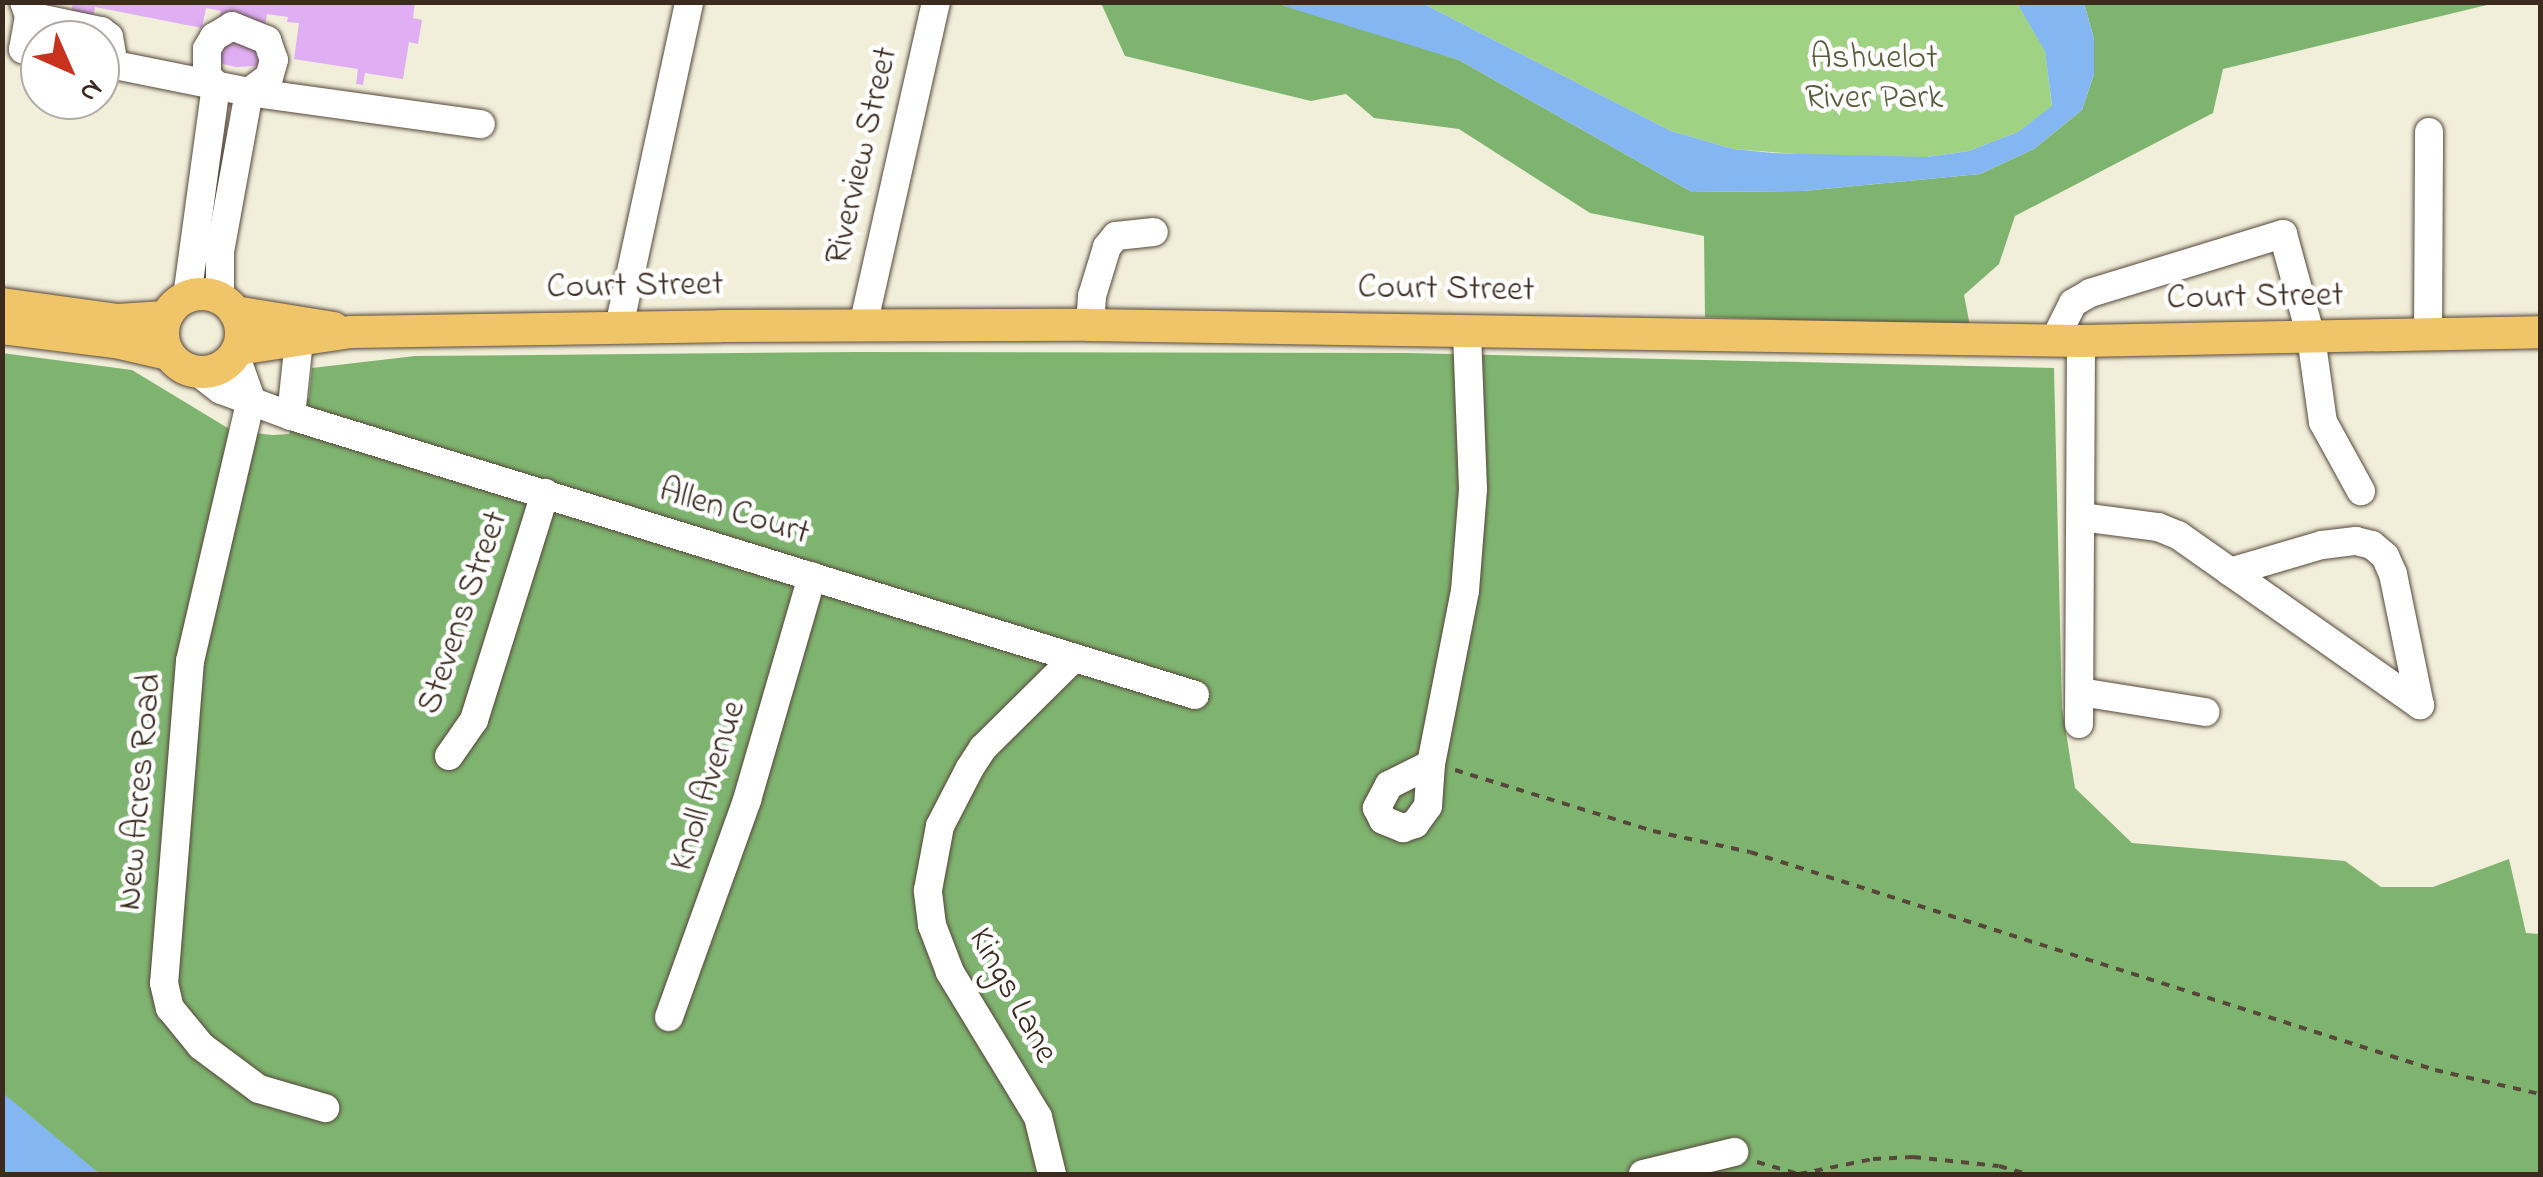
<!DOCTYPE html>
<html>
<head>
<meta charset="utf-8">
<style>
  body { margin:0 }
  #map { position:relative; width:2543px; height:1177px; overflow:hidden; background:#f1eeda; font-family:"Indie Flower",sans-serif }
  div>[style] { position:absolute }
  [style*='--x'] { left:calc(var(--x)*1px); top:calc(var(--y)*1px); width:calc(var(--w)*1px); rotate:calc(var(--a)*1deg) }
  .green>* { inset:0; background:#9fd282 }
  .forest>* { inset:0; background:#7fb470 }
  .water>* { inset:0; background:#84b6f1 }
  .building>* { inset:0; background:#dfaef3 }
  .path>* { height:4px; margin-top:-2px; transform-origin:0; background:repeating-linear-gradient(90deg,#56473a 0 8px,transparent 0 16px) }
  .roads { filter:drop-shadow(0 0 2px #56473a) drop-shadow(0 0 2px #56473a) }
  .minor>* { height:28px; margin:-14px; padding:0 14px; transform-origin:14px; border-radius:14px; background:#fff }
  .major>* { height:32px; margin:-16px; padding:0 16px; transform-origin:16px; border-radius:16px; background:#f0c469 }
  .major>.ring { margin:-16px; padding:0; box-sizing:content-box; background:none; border:32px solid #f0c469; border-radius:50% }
  span { translate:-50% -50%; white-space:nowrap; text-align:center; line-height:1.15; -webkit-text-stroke:9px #fff; paint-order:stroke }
  .park-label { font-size:35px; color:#595c3c }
  .street-label { font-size:35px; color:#3b2a1e }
  .frame { position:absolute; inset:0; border:5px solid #3b2a1e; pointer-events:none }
  .north { position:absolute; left:20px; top:20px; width:100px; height:100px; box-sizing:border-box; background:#fff; border:2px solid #b1aaa5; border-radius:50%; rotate:135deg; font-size:28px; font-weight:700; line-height:40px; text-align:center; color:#3b2a1e }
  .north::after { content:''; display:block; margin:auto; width:35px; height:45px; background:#c8321e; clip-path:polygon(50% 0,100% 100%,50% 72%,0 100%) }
</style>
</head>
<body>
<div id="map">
  <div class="green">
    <div style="clip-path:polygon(1422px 3px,2017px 3px,2045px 50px,2052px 107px,2018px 132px,1969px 151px,1927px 157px,1848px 158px,1733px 149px,1671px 131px)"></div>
  </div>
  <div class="forest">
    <div style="clip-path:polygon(1101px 3px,1274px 3px,1321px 15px,1459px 60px,1692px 192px,1803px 191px,1980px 174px,2034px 149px,2082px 110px,2094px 74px,2094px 39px,2084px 3px,2495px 3px,2223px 69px,2213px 113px,2015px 216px,1999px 264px,1964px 295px,1970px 326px,1705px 317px,1704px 236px,1590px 213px,1459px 129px,1374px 118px,1346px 94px,1311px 101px,1125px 56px)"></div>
    <div style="clip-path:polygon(856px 352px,1407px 353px,2054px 368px,2062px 708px,2075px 788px,2132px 843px,2345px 861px,2381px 887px,2433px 887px,2509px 859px,2526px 933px,2540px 934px,2540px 1174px,3px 1174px,2px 353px,132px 370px,231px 430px,272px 435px,289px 434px,309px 397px,312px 368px,415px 356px)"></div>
  </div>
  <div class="water">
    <div style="clip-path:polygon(1274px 3px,1422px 3px,1671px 131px,1733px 149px,1773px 153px,1927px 157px,1969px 151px,2018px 132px,2052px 106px,2045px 51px,2017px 3px,2084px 3px,2094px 39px,2094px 74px,2082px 110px,2034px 149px,1980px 174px,1803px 191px,1692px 192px,1459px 60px)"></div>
    <div style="clip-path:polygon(3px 1093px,100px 1174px,3px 1174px)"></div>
  </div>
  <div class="building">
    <div style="clip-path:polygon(73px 2px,415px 2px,413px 18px,422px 20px,418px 44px,409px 42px,403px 79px,365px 73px,363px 85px,356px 84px,358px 69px,294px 59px,299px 23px,287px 22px,288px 17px,267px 14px,258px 66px,236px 67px,211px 61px,221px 11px,206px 8px,202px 28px,95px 7px,93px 17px,71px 13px)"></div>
  </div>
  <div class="path">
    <div style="--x:1455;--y:770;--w:207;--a:17.1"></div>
    <div style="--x:1653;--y:831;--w:99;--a:12.2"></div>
    <div style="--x:1750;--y:852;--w:719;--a:17.65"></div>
    <div style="--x:2435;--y:1070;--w:108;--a:12.9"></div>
    <div style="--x:1757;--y:1162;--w:44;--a:15.9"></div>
    <div style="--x:1799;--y:1174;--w:76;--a:-11.5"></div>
    <div style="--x:1873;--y:1159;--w:40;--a:-2.9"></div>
    <div style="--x:1913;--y:1157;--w:86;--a:6"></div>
    <div style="--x:1999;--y:1166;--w:29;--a:16"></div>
  </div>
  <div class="roads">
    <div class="minor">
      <div style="--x:24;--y:2;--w:15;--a:70"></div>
      <div style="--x:29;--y:16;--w:74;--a:11.8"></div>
      <div style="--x:101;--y:31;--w:10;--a:37"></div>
      <div style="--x:109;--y:37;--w:28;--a:80"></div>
      <div style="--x:29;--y:16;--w:34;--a:100"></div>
      <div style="--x:23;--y:49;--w:17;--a:10"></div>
      <div style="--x:100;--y:62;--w:152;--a:11.4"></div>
      <div style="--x:249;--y:92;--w:234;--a:7.9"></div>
      <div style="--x:187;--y:297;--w:214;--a:-82.2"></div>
      <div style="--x:216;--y:85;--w:13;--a:-132"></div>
      <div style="--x:207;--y:75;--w:26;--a:-90"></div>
      <div style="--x:207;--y:49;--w:14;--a:-60"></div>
      <div style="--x:214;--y:37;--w:21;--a:-31"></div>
      <div style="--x:232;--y:26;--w:38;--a:22"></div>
      <div style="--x:267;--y:40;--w:21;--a:71"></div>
      <div style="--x:274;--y:60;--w:18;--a:106"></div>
      <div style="--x:269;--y:77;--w:25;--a:143"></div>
      <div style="--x:249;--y:92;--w:162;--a:100.3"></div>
      <div style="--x:220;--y:251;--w:47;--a:90"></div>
      <div style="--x:1090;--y:325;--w:29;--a:-86"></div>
      <div style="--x:1092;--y:296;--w:51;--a:-73"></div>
      <div style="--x:1107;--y:247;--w:14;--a:-51"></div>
      <div style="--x:1116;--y:236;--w:38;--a:-6"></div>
      <div style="--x:863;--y:326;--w:332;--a:-77.3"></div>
      <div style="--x:619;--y:327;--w:332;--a:-77.8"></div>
      <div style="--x:2428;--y:336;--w:204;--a:-89.7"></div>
      <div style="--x:2055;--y:339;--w:40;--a:-63.4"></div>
      <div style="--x:2073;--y:303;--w:20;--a:-30"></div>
      <div style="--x:2090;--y:293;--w:202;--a:-17"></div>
      <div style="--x:2283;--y:234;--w:107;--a:74.8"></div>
      <div style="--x:2311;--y:337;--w:86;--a:82"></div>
      <div style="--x:2323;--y:422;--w:79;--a:61.2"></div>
      <div style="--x:235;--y:354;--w:48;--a:70.4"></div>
      <div style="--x:251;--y:399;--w:269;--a:103.1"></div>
      <div style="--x:190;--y:661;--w:323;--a:94.6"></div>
      <div style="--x:164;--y:983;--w:26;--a:77"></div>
      <div style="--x:170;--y:1008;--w:49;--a:50.8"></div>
      <div style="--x:201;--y:1046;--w:72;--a:36.6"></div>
      <div style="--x:259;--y:1089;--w:69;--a:16.1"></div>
      <div style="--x:199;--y:373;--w:28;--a:38"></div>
      <div style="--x:221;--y:390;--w:75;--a:20.4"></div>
      <div style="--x:291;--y:416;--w:946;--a:17.15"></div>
      <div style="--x:291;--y:416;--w:76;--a:-84"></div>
      <div style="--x:2081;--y:517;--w:78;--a:7.4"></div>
      <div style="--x:2158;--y:527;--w:22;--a:22"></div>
      <div style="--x:2178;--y:535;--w:296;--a:35.1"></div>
      <div style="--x:2230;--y:572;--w:96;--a:-16.4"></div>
      <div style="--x:2322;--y:545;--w:34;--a:-7"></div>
      <div style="--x:2356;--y:541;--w:16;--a:14"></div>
      <div style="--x:2372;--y:545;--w:17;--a:40"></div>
      <div style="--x:2385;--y:556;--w:20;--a:66"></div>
      <div style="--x:2393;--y:574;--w:134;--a:78.4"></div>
      <div style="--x:2080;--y:692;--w:127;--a:9.1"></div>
      <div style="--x:2079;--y:724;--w:383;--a:-89.7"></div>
      <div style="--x:449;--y:756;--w:44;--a:-55.2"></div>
      <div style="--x:474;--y:720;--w:238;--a:-72.6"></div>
      <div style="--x:1431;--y:764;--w:47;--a:153.4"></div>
      <div style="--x:1389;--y:785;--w:26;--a:118"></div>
      <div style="--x:1377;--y:808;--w:13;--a:63"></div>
      <div style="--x:1383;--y:820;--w:22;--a:22"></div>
      <div style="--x:1403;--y:828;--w:13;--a:-18"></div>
      <div style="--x:1415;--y:824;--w:22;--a:-54"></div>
      <div style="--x:1428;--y:806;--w:42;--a:-85.9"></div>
      <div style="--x:1431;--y:764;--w:176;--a:-78.9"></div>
      <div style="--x:1465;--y:591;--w:102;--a:-85.5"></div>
      <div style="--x:1473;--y:489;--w:157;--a:-92.2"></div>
      <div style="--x:669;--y:1017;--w:231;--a:-70.2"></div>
      <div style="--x:747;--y:800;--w:233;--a:-73.8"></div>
      <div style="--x:1052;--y:1174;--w:59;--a:-103.8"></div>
      <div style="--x:1038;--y:1117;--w:170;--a:-121.3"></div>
      <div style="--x:950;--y:972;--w:50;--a:-111"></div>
      <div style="--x:932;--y:925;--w:35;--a:-97"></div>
      <div style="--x:928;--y:890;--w:65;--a:-79.4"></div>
      <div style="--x:940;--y:826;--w:65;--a:-62.7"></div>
      <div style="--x:970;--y:768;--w:24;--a:-57"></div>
      <div style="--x:983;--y:748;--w:128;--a:-44.7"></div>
      <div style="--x:1643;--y:1174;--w:94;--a:-13.6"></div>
    </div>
    <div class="major">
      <div class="ring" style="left:163px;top:294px;width:46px;height:46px"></div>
      <div style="--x:2;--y:304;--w:117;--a:7.9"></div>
      <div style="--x:118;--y:320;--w:47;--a:-3.7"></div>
      <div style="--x:235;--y:312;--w:100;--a:9.2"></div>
      <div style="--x:2;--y:328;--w:114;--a:7.1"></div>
      <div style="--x:115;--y:342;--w:54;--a:12.8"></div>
      <div style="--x:238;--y:349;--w:114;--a:-8.6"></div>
      <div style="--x:351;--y:332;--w:370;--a:-0.9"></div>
      <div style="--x:721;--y:326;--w:369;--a:-0.2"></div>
      <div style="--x:1090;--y:325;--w:991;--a:0.92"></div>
      <div style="--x:2081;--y:341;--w:459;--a:-1.1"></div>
    </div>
  </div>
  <div class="park-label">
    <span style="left:1874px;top:79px">Ashuelot<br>River Park</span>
  </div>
  <div class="street-label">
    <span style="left:863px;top:156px;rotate:-77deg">Riverview Street</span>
    <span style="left:635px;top:287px;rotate:-1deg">Court Street</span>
    <span style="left:1446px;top:290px;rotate:1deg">Court Street</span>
    <span style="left:2255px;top:298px;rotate:-1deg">Court Street</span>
    <span style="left:734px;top:513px;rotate:17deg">Allen Court</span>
    <span style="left:464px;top:613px;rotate:-71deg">Stevens Street</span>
    <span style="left:709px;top:786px;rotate:-72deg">Knoll Avenue</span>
    <span style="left:141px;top:792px;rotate:-85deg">New Acres Road</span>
    <span style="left:1012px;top:996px;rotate:61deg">Kings Lane</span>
  </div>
  <div class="frame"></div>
  <div class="north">N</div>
</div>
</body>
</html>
